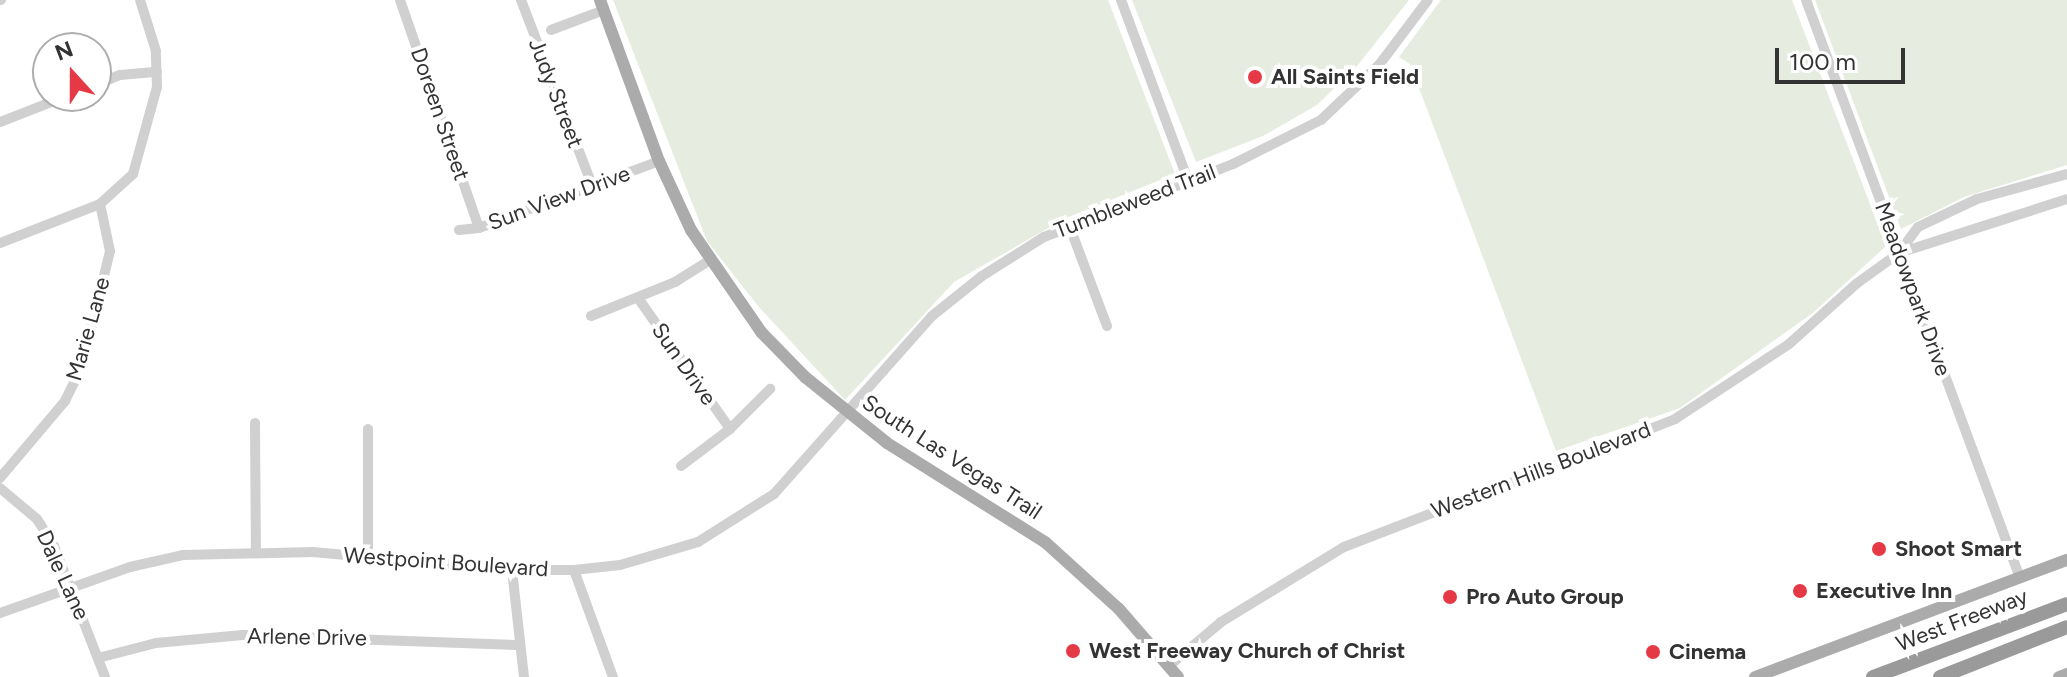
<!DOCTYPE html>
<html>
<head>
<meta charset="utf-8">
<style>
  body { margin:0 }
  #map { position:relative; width:2067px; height:677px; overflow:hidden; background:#fff; font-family:Figtree,sans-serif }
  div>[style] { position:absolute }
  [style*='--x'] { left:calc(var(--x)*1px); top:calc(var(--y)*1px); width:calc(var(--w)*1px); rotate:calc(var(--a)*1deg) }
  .green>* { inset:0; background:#e6ecdf }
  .minor>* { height:10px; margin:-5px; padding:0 5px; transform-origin:5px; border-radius:5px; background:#d0d0d0 }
  .major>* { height:12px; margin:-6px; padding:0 6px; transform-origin:6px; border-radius:6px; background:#ababab }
  .highway>* { height:14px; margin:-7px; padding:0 7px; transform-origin:7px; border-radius:7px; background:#9a9a9a }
  .dots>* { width:22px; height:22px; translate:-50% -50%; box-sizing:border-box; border:4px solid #fff; border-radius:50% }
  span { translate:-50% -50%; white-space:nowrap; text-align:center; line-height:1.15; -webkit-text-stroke:8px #fff; paint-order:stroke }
  .poi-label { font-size:22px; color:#333; font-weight:700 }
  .left { translate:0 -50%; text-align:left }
  .street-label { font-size:22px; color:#333 }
  .north { position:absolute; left:32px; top:32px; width:80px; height:80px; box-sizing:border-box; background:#fff; border:2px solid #adadad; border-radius:50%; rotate:339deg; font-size:22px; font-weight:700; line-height:32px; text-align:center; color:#333 }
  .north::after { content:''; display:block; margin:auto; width:28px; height:36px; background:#e63946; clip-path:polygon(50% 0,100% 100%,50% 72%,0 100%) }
  .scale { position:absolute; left:1775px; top:48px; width:130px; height:36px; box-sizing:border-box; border:4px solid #333; border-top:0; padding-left:10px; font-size:24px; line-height:28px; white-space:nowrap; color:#333; -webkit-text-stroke:6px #fff; paint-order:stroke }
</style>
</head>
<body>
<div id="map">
  <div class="green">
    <div style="clip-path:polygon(613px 0,1108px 0,1175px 174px,1066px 218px,954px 282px,845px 400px,758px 306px,707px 241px)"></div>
    <div style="clip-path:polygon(1132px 0,1409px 0,1358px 65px,1317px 105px,1263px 136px,1196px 162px)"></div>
    <div style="clip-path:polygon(1441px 0,1792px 0,1886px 246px,1814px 312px,1680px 408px,1556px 451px,1410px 64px,1399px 57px)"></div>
    <div style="clip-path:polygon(1815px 0,2067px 0,2067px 165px,1964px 197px,1901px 229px)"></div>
  </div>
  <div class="minor">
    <div style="--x:0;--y:0;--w:1;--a:0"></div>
    <div style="--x:400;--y:0;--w:241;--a:70.9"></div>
    <div style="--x:521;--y:0;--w:198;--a:69"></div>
    <div style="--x:1121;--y:0;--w:192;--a:69.6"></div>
    <div style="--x:1806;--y:0;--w:616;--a:69.68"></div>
    <div style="--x:551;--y:30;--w:57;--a:-20.7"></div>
    <div style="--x:96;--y:85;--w:26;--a:-23"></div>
    <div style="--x:120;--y:75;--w:37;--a:-5"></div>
    <div style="--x:0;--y:122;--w:72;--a:-21.2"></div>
    <div style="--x:1069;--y:225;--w:108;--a:69.4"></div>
    <div style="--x:459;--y:230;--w:20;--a:-6"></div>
    <div style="--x:479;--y:228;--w:192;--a:-20.4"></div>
    <div style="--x:0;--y:243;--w:107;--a:-21.3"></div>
    <div style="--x:100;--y:204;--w:45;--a:-42.3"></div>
    <div style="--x:133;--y:174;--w:90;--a:-74.6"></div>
    <div style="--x:157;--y:87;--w:36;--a:-92"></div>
    <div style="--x:156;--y:51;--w:53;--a:-107.4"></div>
    <div style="--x:1899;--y:253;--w:176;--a:-17.8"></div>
    <div style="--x:638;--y:298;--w:160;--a:54.9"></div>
    <div style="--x:591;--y:316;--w:91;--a:-22"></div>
    <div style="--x:675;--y:282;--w:40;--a:-32"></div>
    <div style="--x:255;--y:423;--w:128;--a:89.6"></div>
    <div style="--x:368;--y:429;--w:128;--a:90"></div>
    <div style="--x:681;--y:466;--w:61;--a:-37.1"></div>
    <div style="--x:730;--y:429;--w:57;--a:-45"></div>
    <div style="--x:0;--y:478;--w:101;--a:-49.8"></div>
    <div style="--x:65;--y:401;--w:39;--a:-64"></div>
    <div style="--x:82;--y:366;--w:118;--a:-76.3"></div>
    <div style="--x:110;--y:251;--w:48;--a:-102"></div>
    <div style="--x:0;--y:488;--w:48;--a:40"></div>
    <div style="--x:37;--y:519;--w:32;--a:58"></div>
    <div style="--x:54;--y:546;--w:141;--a:68.7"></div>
    <div style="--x:512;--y:570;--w:108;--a:83.6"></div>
    <div style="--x:574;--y:570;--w:114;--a:70"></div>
    <div style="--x:0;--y:613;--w:138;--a:-19.5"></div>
    <div style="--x:130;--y:567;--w:54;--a:-12.8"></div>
    <div style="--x:183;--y:555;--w:130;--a:-1.3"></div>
    <div style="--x:313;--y:552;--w:200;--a:5.2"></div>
    <div style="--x:512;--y:570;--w:62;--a:0"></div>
    <div style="--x:574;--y:570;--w:46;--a:-6.2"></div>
    <div style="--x:620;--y:565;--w:81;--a:-16.4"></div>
    <div style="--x:698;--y:542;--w:90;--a:-32.3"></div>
    <div style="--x:774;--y:494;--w:238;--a:-48.4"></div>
    <div style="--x:932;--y:316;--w:64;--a:-38.7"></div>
    <div style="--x:982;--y:276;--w:73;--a:-32.2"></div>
    <div style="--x:1044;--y:237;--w:203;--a:-21.1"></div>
    <div style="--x:1233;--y:164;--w:98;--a:-26.6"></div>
    <div style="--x:1321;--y:120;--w:80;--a:-43.5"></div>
    <div style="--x:1379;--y:65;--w:81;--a:-53"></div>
    <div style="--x:98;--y:658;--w:60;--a:-14.5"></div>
    <div style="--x:156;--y:643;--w:87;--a:-5.3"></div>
    <div style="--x:243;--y:635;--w:275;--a:2.1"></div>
    <div style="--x:1169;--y:666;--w:68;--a:-40.2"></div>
    <div style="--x:1221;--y:622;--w:144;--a:-31.4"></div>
    <div style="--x:1344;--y:547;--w:355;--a:-21.1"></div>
    <div style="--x:1675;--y:419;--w:136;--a:-33.3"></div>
    <div style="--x:1789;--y:344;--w:90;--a:-41.8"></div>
    <div style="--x:1856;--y:284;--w:53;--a:-35.8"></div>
    <div style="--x:1899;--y:253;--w:32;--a:-54"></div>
    <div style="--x:1918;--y:227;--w:65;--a:-25.4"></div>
    <div style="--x:1977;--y:199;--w:93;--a:-15.5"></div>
  </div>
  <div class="major">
    <div style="--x:600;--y:0;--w:171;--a:69.9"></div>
    <div style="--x:659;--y:161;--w:76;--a:65.1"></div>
    <div style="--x:691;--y:230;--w:124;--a:55.5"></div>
    <div style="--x:761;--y:332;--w:63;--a:45.6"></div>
    <div style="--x:805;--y:377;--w:105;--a:38.8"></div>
    <div style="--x:887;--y:443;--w:186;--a:32.1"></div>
    <div style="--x:1045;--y:542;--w:100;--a:42.2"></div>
    <div style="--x:1119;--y:609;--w:90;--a:49.1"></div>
    <div style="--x:1755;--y:677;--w:333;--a:-20.6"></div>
    <div style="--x:2059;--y:677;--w:9;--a:-21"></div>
  </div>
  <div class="highway">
    <div style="--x:1873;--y:677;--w:207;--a:-20.6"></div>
    <div style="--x:1940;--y:677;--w:136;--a:-21.5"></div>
  </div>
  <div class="dots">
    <div style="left:1255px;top:77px;background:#e63946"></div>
    <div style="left:1879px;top:549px;background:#e63946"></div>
    <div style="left:1800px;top:591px;background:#e63946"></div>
    <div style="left:1450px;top:597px;background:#e63946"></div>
    <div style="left:1073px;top:651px;background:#e63946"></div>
    <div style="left:1653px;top:652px;background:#e63946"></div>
  </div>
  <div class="poi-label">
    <span class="left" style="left:1271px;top:77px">All Saints Field</span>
    <span class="left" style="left:1895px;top:549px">Shoot Smart</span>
    <span class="left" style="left:1816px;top:591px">Executive Inn</span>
    <span class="left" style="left:1466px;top:597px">Pro Auto Group</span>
    <span class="left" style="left:1089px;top:651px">West Freeway Church of Christ</span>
    <span class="left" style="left:1669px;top:652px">Cinema</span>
  </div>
  <div class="street-label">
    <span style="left:556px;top:93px;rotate:69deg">Judy Street</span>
    <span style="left:440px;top:114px;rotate:71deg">Doreen Street</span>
    <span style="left:559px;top:198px;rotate:-20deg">Sun View Drive</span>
    <span style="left:1135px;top:201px;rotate:-21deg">Tumbleweed Trail</span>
    <span style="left:1913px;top:289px;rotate:70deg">Meadowpark Drive</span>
    <span style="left:88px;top:329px;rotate:-74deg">Marie Lane</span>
    <span style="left:684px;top:364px;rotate:55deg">Sun Drive</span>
    <span style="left:952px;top:457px;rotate:33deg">South Las Vegas Trail</span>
    <span style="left:1541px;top:470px;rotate:-21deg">Western Hills Boulevard</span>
    <span style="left:446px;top:562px;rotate:4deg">Westpoint Boulevard</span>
    <span style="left:63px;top:575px;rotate:65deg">Dale Lane</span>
    <span style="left:1962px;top:620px;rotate:-21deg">West Freeway</span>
    <span style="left:307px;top:637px;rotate:1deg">Arlene Drive</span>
  </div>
  <div class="north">N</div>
  <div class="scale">100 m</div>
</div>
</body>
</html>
